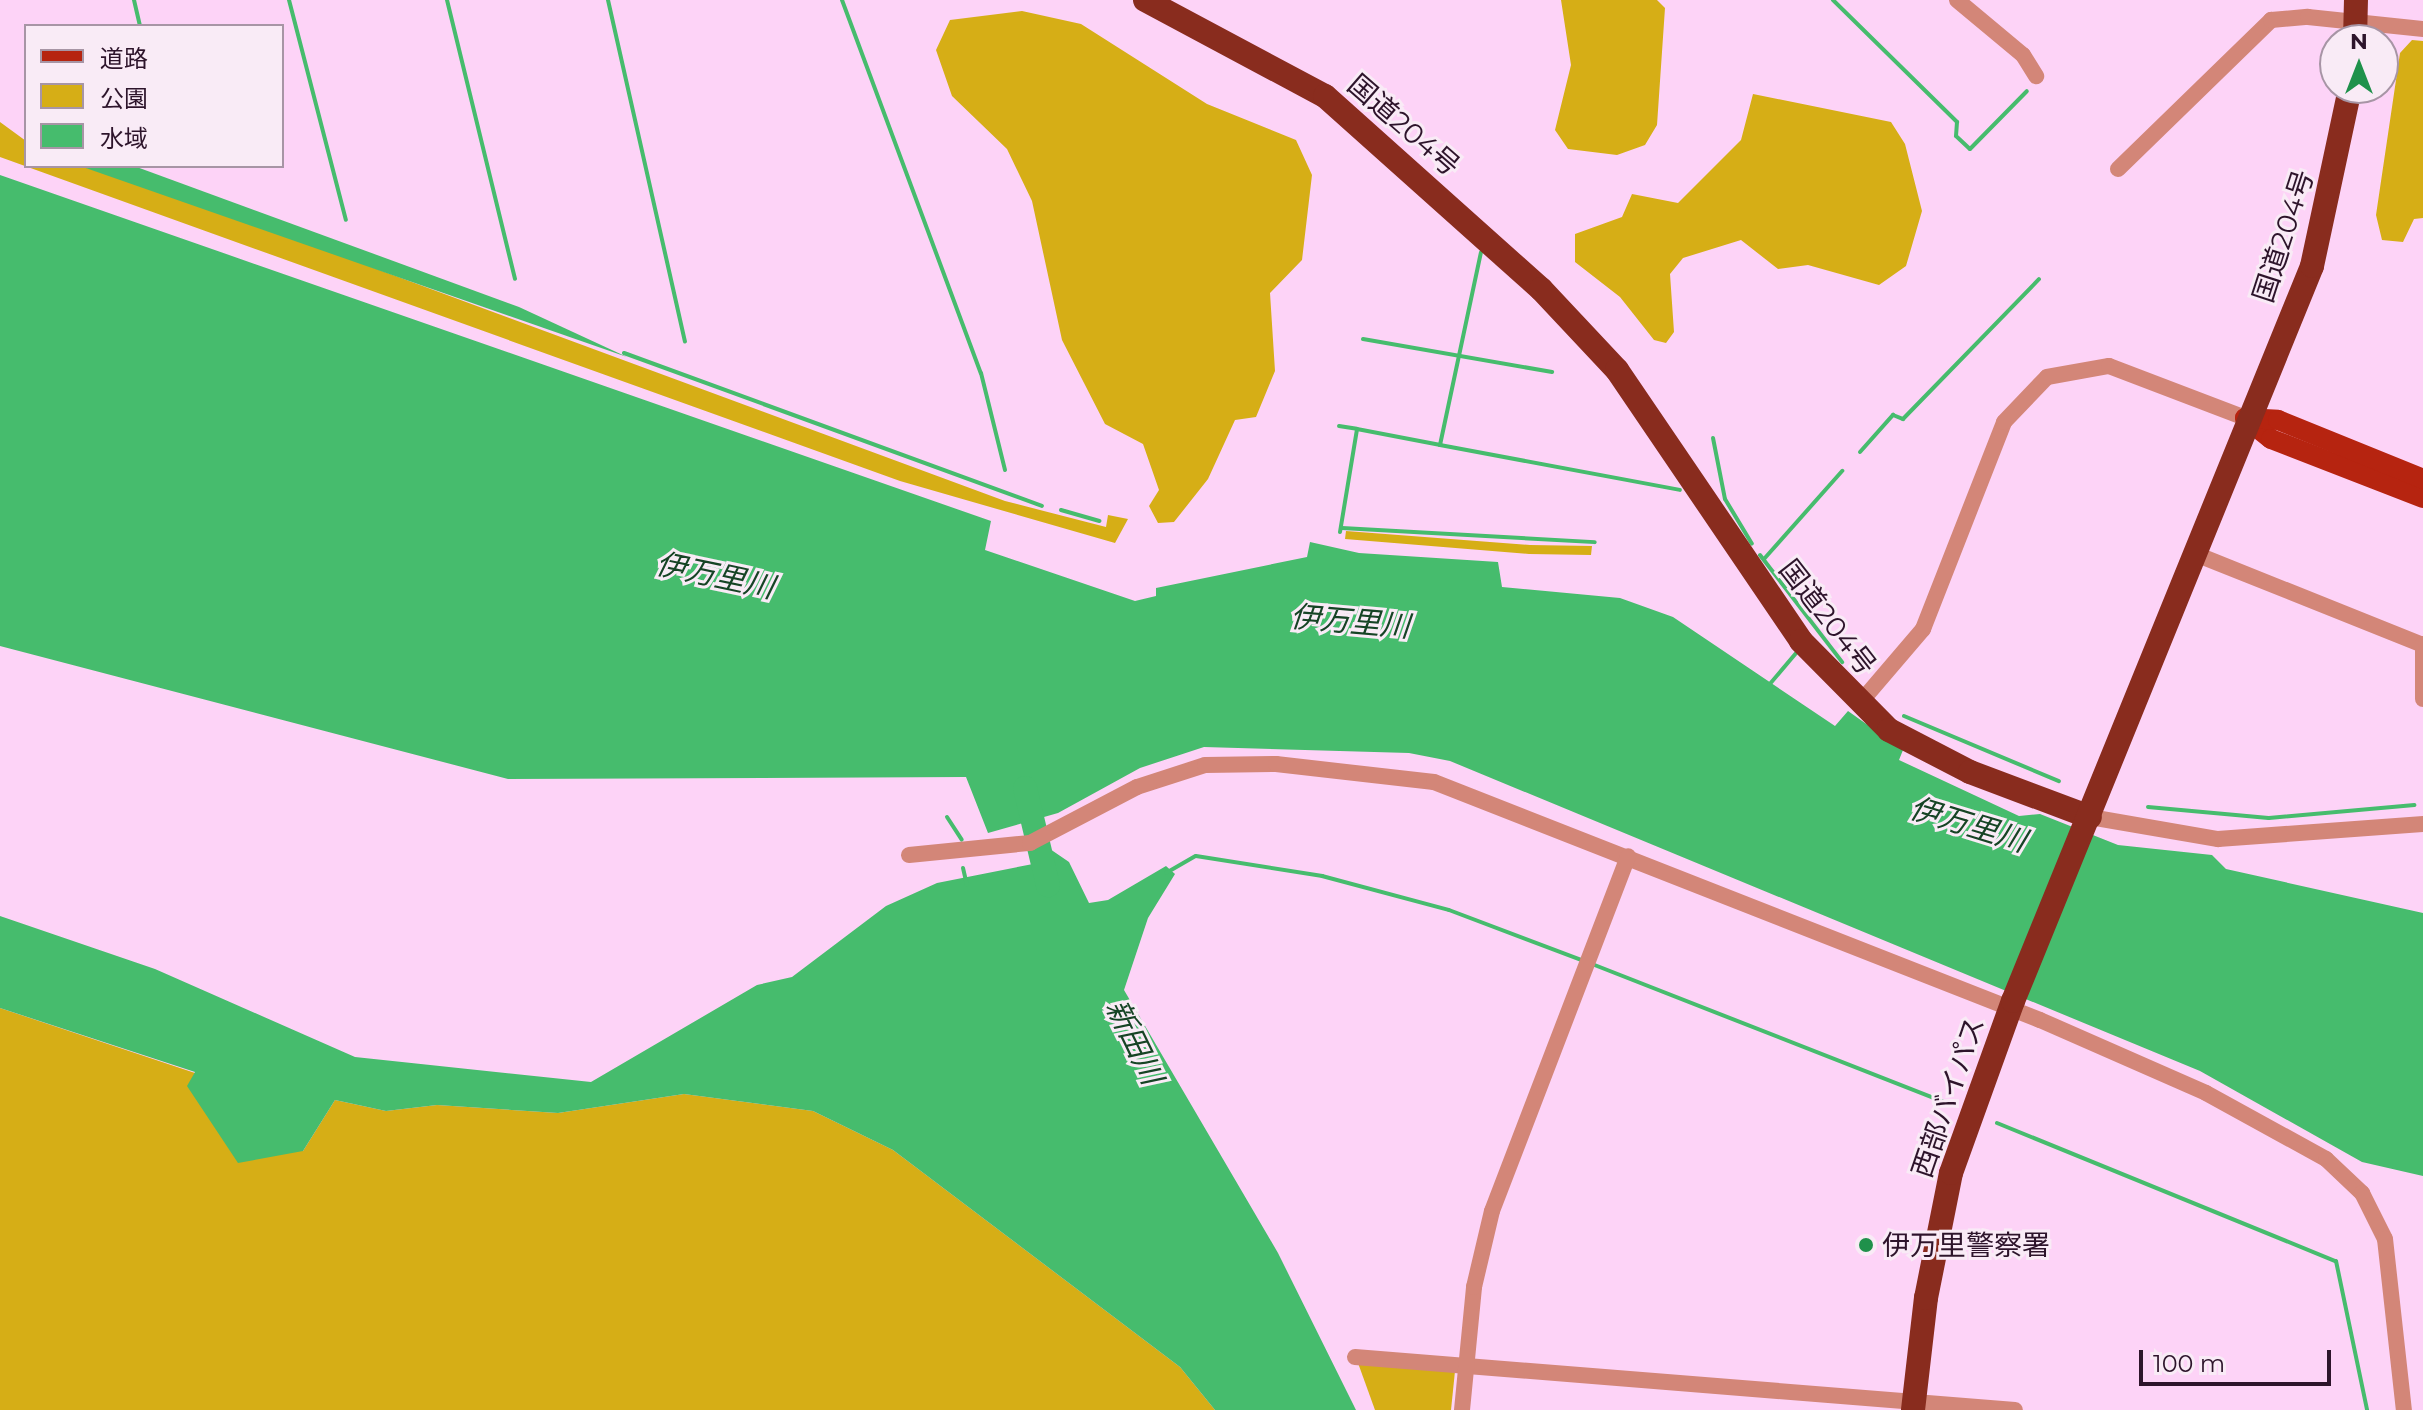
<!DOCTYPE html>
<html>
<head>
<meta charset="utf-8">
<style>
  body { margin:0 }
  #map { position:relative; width:2423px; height:1410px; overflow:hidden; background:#fdd3f7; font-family:Montserrat,"Noto Sans JP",sans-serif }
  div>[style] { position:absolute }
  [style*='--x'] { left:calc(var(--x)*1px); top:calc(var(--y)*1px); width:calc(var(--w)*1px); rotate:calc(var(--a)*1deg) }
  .green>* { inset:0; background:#d6ae16 }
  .water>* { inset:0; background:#46bc6d }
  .stream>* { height:4px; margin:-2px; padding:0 2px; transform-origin:2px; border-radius:2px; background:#46bc6d }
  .river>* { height:24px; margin:-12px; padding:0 12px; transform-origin:12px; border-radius:12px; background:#46bc6d }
  .minor>* { height:16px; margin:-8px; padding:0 8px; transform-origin:8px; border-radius:8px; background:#d38678 }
  .major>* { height:20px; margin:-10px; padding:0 10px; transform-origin:10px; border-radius:10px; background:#b62410 }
  .highway>* { height:24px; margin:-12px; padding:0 12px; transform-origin:12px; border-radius:12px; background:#892c1e }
  .dots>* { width:22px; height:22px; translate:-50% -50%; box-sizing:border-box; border:4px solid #f9ebf6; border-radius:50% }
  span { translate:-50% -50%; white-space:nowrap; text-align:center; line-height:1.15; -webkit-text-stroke:6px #f9ebf6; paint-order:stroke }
  .street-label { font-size:28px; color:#2d142b }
  .poi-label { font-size:28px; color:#2d142b }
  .left { translate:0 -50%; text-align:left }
  .water-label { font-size:30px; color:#164425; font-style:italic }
  .legend { position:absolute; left:24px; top:24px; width:260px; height:144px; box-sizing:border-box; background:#f9ebf6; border:2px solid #a795a5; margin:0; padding:10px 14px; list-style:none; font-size:24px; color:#2d142b }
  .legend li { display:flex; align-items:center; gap:16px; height:40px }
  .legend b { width:40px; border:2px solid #a795a5 }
  .north { position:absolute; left:2319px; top:24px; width:80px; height:80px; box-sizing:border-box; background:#f9ebf6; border:2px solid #a795a5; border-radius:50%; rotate:0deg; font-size:22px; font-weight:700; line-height:32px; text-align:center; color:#2d142b }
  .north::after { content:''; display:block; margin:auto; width:28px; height:36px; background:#1f914b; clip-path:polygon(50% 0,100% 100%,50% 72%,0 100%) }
  .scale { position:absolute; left:2139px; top:1350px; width:192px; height:36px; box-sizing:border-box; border:4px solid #2d142b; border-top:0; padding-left:10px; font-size:24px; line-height:28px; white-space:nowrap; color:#2d142b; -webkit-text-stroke:6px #f9ebf6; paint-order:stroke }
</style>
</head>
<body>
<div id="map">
  <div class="green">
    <div style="clip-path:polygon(1561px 0,1657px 0,1665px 8px,1657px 125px,1645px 145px,1617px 155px,1568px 149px,1555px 130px,1571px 65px)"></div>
    <div style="clip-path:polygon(1022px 11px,1081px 24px,1207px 104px,1296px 140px,1312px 175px,1302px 260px,1270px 293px,1275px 371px,1256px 417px,1235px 420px,1208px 479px,1174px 522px,1158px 523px,1149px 506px,1159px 490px,1143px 444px,1105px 424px,1062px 340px,1032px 201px,1007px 149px,952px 96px,936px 50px,950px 20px)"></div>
    <div style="clip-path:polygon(2412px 40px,2423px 41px,2423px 218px,2414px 219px,2403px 242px,2382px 240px,2376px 215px,2400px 53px)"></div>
    <div style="clip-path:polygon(1753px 94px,1891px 122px,1905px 144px,1922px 211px,1906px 266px,1879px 285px,1808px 265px,1778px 269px,1741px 240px,1683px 258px,1670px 274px,1674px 332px,1666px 343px,1654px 340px,1620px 297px,1575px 262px,1575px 234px,1622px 217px,1632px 194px,1678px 203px,1741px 140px)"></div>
    <div style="clip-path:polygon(0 122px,26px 141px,26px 166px,80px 166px,152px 186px,1005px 501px,1106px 527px,1108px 515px,1128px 519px,1115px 543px,900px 481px,0 157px)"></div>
    <div style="clip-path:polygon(1346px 531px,1530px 545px,1592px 546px,1591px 555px,1529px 554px,1345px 539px)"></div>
    <div style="clip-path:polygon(0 1008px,195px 1073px,303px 1151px,335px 1100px,386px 1111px,437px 1105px,558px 1113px,684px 1094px,813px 1111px,893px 1150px,1180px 1367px,1215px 1410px,0 1410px)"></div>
    <div style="clip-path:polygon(1358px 1363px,1455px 1371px,1451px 1410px,1375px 1410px)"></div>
  </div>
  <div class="water">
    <div style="clip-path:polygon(80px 166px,134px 166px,519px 307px,627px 357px)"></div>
    <div style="clip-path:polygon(0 175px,991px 521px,985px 550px,1135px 601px,1156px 596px,1156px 588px,1307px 557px,1310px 542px,1359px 553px,1498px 562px,1502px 587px,1620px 598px,1673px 617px,1835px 726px,1848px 711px,1903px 750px,1899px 760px,2019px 816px,2040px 814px,2118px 845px,2212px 855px,2226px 869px,2423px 913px,2423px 1176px,2362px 1162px,2200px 1071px,1450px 761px,1409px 753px,1204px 747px,1140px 768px,1058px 813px,988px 833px,966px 777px,508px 779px,0 646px)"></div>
    <div style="clip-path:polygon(1050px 849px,1069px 862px,1089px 903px,1108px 900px,1166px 866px,1175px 874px,1148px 918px,1124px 990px,1278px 1253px,1356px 1410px,1215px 1410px,1180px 1367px,893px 1150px,813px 1111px,684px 1094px,558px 1113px,437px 1105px,386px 1111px,335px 1100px,303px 1151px,238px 1163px,187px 1086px,195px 1072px,0 1008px,0 916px,155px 969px,355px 1057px,591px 1082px,757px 985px,792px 977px,886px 906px,937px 883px,1033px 864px,1031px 857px)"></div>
  </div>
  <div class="stream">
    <div style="--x:134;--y:0;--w:27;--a:77"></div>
    <div style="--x:289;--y:0;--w:227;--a:75.5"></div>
    <div style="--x:447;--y:0;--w:287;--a:76.3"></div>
    <div style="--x:608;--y:0;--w:350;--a:77.3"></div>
    <div style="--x:842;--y:0;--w:398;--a:69.6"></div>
    <div style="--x:981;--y:373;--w:100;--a:76.1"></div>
    <div style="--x:1833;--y:0;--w:174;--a:44.5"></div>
    <div style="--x:1957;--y:122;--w:14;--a:94"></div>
    <div style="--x:1956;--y:136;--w:19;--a:43"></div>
    <div style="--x:1970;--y:149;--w:81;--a:-45.5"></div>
    <div style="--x:1363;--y:339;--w:192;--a:9.9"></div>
    <div style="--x:624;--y:353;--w:445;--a:20.1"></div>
    <div style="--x:1339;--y:426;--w:18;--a:9"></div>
    <div style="--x:1713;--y:438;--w:62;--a:78.9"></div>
    <div style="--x:1725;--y:499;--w:52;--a:59"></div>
    <div style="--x:1440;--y:445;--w:244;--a:10.6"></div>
    <div style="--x:1860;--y:452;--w:50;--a:-48.3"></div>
    <div style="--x:1893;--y:415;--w:11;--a:22"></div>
    <div style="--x:1903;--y:419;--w:195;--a:-45.8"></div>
    <div style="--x:1061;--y:510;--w:40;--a:16"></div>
    <div style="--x:1342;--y:528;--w:253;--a:3.2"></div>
    <div style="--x:1340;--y:532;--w:104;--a:-80.6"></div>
    <div style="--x:1357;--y:429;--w:85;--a:10.9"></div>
    <div style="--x:1440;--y:445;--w:197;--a:-78"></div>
    <div style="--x:1760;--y:555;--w:135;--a:52.5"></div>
    <div style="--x:1764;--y:559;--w:118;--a:-48.4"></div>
    <div style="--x:1769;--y:685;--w:42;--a:-49.8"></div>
    <div style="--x:1904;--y:716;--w:168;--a:22.8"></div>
    <div style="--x:2148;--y:807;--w:121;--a:5.2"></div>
    <div style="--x:2269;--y:818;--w:146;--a:-5.1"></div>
    <div style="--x:947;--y:817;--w:27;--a:57"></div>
    <div style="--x:963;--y:868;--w:17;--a:77"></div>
    <div style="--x:1166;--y:873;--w:34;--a:-30"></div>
    <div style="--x:1196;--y:856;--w:128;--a:9"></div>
    <div style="--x:1322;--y:876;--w:131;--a:15"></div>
    <div style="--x:1449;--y:910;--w:144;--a:20.7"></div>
    <div style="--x:1592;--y:964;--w:386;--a:21.4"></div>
    <div style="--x:1997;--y:1123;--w:366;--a:22.2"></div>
    <div style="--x:2336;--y:1261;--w:152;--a:78.2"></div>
  </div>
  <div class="river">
    <div style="--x:1025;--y:788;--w:100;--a:76.7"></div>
  </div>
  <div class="minor">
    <div style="--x:1957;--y:0;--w:86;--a:39.8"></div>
    <div style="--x:2023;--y:55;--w:25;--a:58"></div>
    <div style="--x:2118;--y:169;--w:214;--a:-44.2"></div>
    <div style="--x:2271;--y:20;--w:37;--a:-5"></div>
    <div style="--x:2308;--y:17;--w:116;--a:6"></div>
    <div style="--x:2193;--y:553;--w:248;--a:21.8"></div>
    <div style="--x:2423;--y:644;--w:55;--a:90"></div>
    <div style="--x:1859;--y:704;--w:99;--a:-49.5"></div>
    <div style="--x:1923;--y:629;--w:222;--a:-68.6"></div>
    <div style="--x:2004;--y:422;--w:62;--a:-46.3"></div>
    <div style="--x:2047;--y:377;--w:63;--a:-10.1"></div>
    <div style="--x:2109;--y:366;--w:146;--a:20.9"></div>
    <div style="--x:2090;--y:817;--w:130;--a:9.8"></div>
    <div style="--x:2218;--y:839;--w:206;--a:-4.2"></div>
    <div style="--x:909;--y:855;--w:122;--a:-5.7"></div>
    <div style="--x:1030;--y:843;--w:121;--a:-27.6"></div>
    <div style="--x:1137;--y:787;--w:71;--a:-17.9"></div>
    <div style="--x:1205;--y:765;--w:71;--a:-0.8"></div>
    <div style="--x:1276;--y:764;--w:159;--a:6.5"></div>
    <div style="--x:1434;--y:782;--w:651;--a:21.44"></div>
    <div style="--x:2040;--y:1020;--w:181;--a:23.7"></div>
    <div style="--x:2206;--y:1093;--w:137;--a:28.8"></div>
    <div style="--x:2326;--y:1159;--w:50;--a:43.4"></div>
    <div style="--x:2362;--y:1193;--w:51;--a:63.4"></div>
    <div style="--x:2385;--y:1239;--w:172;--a:83.7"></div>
    <div style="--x:1355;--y:1357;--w:662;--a:4.59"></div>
    <div style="--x:1462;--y:1410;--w:124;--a:-84.4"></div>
    <div style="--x:1474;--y:1287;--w:78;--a:-76.7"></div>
    <div style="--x:1492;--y:1211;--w:380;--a:-69"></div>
  </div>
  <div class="major">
    <div style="--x:2245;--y:418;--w:33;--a:39"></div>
    <div style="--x:2271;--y:439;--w:163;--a:21.2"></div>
    <div style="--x:2245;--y:418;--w:33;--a:3"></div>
    <div style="--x:2278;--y:420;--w:157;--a:22.1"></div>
  </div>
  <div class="highway">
    <div style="--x:1145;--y:0;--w:204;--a:28.1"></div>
    <div style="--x:1325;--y:96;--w:290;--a:41.8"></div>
    <div style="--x:1541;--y:289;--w:111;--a:46.8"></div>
    <div style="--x:1617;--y:370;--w:328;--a:55.8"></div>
    <div style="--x:1801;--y:641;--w:125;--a:45.3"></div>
    <div style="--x:1889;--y:730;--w:91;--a:27.4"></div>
    <div style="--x:1970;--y:772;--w:128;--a:20.6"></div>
    <div style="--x:2355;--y:40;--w:40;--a:-88.6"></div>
    <div style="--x:1913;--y:1410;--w:113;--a:-83.4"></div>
    <div style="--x:1926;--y:1298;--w:127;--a:-78.7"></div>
    <div style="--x:1951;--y:1173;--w:183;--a:-70.2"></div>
    <div style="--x:2013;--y:1001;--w:793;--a:-67.86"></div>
    <div style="--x:2312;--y:266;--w:182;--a:-77.9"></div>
  </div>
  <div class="dots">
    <div style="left:1866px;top:1245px;background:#1f914b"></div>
  </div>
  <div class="street-label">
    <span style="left:1404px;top:125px;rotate:41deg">国道204号</span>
    <span style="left:2283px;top:236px;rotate:-72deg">国道204号</span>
    <span style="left:1828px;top:617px;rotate:52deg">国道204号</span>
    <span style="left:1948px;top:1097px;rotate:-71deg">西部バイパス</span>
  </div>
  <div class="poi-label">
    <span class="left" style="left:1882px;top:1245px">伊万里警察署</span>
  </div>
  <div class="water-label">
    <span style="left:715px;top:576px;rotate:12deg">伊万里川</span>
    <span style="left:1350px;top:622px;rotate:5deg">伊万里川</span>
    <span style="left:1968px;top:825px;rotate:17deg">伊万里川</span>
    <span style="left:1134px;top:1042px;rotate:64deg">新田川</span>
  </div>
  <ul class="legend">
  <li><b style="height:10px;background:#b62410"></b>道路</li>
  <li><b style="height:22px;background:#d6ae16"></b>公園</li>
  <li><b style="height:22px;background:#46bc6d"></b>水域</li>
  </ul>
  <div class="north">N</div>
  <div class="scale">100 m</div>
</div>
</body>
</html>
